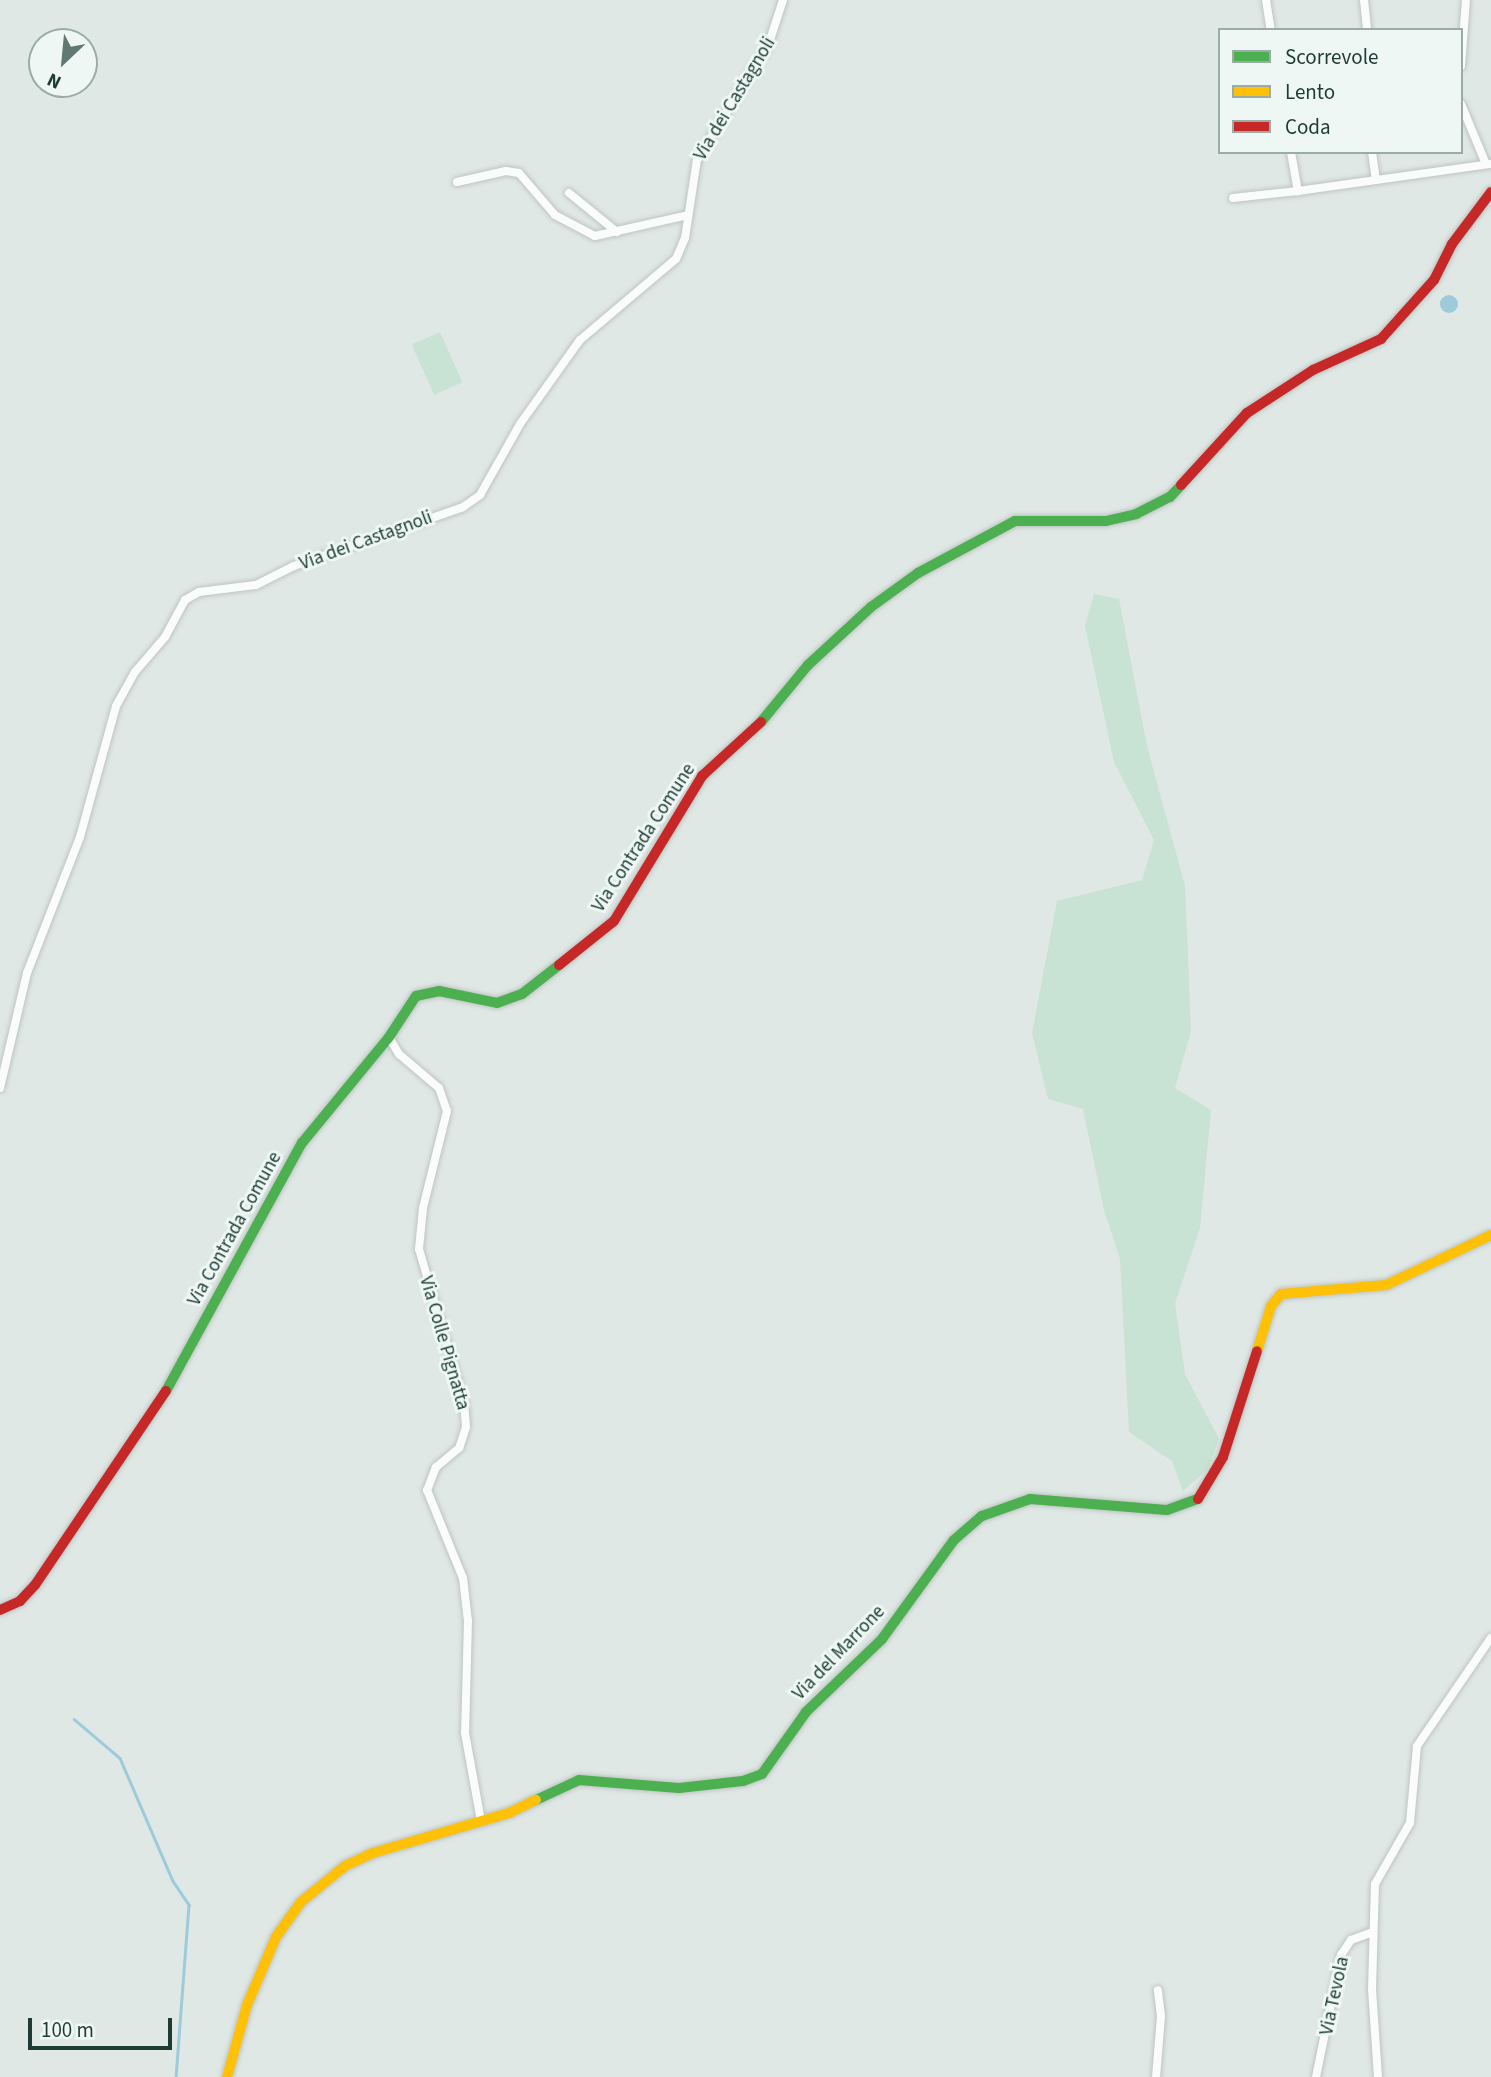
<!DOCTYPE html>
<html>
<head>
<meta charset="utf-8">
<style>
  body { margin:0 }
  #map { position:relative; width:1491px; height:2077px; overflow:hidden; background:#e0e8e5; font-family:"Source Sans 3",sans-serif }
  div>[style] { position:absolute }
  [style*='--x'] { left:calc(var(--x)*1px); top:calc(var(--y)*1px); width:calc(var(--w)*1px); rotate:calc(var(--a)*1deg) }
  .green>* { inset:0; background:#c8e2d3; transform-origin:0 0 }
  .water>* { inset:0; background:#9dcbda }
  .round { border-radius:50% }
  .stream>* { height:2.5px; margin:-1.25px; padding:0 1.25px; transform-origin:1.25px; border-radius:1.25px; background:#9dcbda }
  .roads { filter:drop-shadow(0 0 2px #bdc5c2) drop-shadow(0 0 2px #bdc5c2) }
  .street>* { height:8px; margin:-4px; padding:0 4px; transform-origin:4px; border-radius:4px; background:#fafcfb }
  .fast>* { height:10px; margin:-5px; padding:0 5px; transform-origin:5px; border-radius:5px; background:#4caf50 }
  .slow>* { height:10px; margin:-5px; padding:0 5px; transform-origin:5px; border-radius:5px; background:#ffc107 }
  .jam>* { height:10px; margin:-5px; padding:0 5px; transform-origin:5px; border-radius:5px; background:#c62828 }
  span { translate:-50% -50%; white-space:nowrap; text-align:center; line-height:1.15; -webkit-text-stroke:6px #eef7f3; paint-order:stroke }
  .street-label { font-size:19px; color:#1e3b36 }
  .legend { position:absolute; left:1218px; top:28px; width:245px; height:126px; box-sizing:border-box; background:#eef7f3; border:2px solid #9baca7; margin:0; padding:9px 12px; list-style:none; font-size:21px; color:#1e3b36 }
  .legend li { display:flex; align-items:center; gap:14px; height:35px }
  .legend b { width:35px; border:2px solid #9baca7 }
  .north { position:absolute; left:28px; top:28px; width:70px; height:70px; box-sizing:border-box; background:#eef7f3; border:2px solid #9baca7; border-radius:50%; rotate:206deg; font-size:19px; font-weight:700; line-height:28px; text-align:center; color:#1e3b36 }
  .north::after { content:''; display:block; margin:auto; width:24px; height:32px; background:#627873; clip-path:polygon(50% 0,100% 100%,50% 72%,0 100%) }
  .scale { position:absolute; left:28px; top:2018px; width:144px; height:32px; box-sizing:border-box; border:4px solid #1e3b36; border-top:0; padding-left:9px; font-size:21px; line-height:24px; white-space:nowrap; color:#1e3b36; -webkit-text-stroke:5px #eef7f3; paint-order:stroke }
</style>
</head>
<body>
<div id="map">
  <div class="green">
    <div style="left:440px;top:332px;width:55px;height:31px;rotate:66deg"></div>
    <div style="clip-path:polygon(1094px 594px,1119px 599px,1147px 746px,1185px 886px,1191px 1031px,1175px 1088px,1211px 1110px,1200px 1228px,1175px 1304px,1185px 1374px,1219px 1439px,1208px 1469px,1183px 1491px,1172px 1461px,1129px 1432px,1120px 1259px,1104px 1210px,1083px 1109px,1048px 1099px,1032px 1033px,1057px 901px,1142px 880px,1154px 840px,1114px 762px,1085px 626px)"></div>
  </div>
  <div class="water">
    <div class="round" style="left:1440px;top:295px;width:18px;height:18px"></div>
  </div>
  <div class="stream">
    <div style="--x:74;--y:1719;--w:60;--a:40.3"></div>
    <div style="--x:120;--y:1758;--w:134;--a:66.7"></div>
    <div style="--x:173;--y:1881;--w:29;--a:56"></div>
    <div style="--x:189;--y:1905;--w:172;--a:94.3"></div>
  </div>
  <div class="roads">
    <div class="street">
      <div style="--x:1266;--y:0;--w:30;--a:81"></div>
      <div style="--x:1364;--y:0;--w:30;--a:84"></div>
      <div style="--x:1461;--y:66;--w:66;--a:-85.7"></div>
      <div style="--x:1461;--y:104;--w:65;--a:67.4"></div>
      <div style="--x:1291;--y:152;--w:40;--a:80"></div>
      <div style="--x:1298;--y:191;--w:195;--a:-8"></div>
      <div style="--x:1372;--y:152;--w:28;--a:82"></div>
      <div style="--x:457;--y:182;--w:50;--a:-12.7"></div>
      <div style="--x:506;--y:171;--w:13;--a:9"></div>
      <div style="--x:519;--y:173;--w:55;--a:49.4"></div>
      <div style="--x:555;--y:215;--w:45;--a:27.7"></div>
      <div style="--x:595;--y:236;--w:95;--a:-12.7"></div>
      <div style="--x:569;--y:193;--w:62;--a:39.1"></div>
      <div style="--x:1233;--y:198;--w:65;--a:-6.1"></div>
      <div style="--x:389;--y:1037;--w:20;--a:60"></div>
      <div style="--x:399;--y:1054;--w:52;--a:40.4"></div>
      <div style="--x:439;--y:1088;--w:24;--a:71"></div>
      <div style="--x:447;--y:1111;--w:100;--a:103.9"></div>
      <div style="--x:423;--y:1208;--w:41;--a:95.6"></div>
      <div style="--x:419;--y:1249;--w:160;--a:73.7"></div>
      <div style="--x:464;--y:1403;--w:24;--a:85"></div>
      <div style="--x:466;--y:1427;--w:22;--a:108"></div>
      <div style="--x:459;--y:1448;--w:30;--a:140"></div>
      <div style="--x:436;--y:1467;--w:25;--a:111"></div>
      <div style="--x:427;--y:1490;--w:95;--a:67.8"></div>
      <div style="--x:463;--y:1578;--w:43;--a:83.4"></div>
      <div style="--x:468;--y:1621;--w:112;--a:91.5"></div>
      <div style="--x:465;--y:1733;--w:89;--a:79.7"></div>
      <div style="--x:0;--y:1088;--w:118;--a:-76.8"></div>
      <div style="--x:27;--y:973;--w:146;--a:-68.7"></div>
      <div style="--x:80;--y:837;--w:136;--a:-74.6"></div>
      <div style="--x:116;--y:706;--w:39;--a:-61"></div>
      <div style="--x:135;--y:672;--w:46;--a:-49.4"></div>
      <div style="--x:165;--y:637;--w:42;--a:-61.6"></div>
      <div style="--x:185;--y:600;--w:16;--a:-30"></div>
      <div style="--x:199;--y:592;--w:57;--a:-7"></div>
      <div style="--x:256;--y:585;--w:42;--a:-26.6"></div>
      <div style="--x:294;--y:566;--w:179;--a:-19.2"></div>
      <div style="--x:463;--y:507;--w:21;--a:-35"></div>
      <div style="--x:480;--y:495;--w:81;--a:-60.6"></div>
      <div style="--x:520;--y:424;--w:103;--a:-54.5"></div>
      <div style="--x:580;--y:340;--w:126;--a:-40.2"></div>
      <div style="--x:676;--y:259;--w:23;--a:-67"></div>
      <div style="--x:685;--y:238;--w:79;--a:-81.3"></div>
      <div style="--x:697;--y:160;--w:137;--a:-58.4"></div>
      <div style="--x:769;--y:43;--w:45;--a:-72"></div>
      <div style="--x:1156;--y:2077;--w:61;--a:-85.3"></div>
      <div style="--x:1161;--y:2016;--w:26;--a:-97"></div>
      <div style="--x:1316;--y:2077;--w:125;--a:-78.4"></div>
      <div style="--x:1341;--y:1955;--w:18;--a:-56"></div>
      <div style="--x:1351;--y:1940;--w:23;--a:-20"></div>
      <div style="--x:1378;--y:2077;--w:87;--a:-93.9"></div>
      <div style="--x:1372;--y:1990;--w:106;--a:-88.4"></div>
      <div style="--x:1375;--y:1884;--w:70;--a:-60.2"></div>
      <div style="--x:1410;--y:1823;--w:77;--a:-84.8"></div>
      <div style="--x:1417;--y:1746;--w:131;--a:-55.6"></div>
    </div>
    <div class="fast">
      <div style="--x:761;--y:722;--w:74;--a:-50.5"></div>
      <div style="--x:808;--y:665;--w:86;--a:-42.6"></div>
      <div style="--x:871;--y:607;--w:58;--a:-35.9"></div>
      <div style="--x:918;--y:573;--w:110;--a:-28.2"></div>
      <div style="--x:1015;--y:521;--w:91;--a:0"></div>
      <div style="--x:1106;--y:521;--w:31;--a:-13"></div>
      <div style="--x:1136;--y:514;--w:38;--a:-27"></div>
      <div style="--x:1170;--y:497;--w:16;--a:-47"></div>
      <div style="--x:166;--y:1391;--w:283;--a:-61.3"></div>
      <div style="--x:302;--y:1143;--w:137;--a:-50.6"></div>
      <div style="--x:389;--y:1037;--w:49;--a:-56.6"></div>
      <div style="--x:416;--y:996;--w:24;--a:-12"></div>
      <div style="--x:439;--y:991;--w:59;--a:11.7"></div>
      <div style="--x:497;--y:1003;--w:27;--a:-20"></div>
      <div style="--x:522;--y:994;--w:47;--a:-38.1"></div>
      <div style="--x:536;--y:1800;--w:47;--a:-24.9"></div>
      <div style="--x:579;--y:1780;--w:100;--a:4.6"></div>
      <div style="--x:679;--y:1788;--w:64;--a:-6.2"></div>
      <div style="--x:743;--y:1781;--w:20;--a:-20"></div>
      <div style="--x:762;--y:1774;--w:76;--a:-54.6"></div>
      <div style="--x:806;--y:1712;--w:105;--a:-43.8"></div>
      <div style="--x:882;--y:1639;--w:122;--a:-54"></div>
      <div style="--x:954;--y:1540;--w:37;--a:-41"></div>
      <div style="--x:982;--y:1516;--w:51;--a:-19.5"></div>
      <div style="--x:1030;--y:1499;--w:137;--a:4.6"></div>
      <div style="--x:1167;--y:1510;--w:33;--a:-20"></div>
    </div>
    <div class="slow">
      <div style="--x:1257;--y:1351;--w:47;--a:-72.7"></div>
      <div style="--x:1271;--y:1306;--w:16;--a:-50"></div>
      <div style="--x:1281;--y:1294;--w:105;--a:-4.9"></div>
      <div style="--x:1386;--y:1285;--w:116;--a:-25.5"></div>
      <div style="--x:227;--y:2077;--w:75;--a:-74.5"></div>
      <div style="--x:247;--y:2005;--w:74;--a:-66.9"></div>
      <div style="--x:276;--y:1937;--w:43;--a:-54.5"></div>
      <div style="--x:301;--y:1902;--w:57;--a:-39.3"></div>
      <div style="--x:345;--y:1866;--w:31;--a:-25"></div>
      <div style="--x:373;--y:1853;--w:142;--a:-16.4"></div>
      <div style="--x:509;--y:1813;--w:30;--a:-26"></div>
    </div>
    <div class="jam">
      <div style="--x:1181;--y:485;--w:98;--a:-47.5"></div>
      <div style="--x:1247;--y:413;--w:79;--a:-33.1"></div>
      <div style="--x:1313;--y:370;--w:75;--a:-24.5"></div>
      <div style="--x:1381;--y:339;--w:79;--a:-48.1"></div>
      <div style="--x:1434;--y:280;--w:40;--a:-63.4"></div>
      <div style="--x:1452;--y:244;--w:65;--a:-53.1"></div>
      <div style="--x:559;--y:965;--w:70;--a:-38.7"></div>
      <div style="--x:614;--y:921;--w:170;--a:-58.7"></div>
      <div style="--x:702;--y:776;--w:80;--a:-42.5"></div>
      <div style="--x:1198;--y:1499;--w:49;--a:-59.2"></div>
      <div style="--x:1223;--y:1457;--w:111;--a:-72.2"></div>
      <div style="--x:0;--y:1610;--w:22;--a:-24"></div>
      <div style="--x:20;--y:1601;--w:22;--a:-47"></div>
      <div style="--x:35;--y:1585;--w:234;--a:-56"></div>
    </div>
  </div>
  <div class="street-label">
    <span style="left:735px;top:99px;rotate:-59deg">Via dei Castagnoli</span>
    <span style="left:366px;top:541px;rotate:-20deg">Via dei Castagnoli</span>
    <span style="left:644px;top:838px;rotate:-57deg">Via Contrada Comune</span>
    <span style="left:235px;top:1229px;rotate:-61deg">Via Contrada Comune</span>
    <span style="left:444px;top:1343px;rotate:74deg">Via Colle Pignatta</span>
    <span style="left:839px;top:1653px;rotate:-46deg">Via del Marrone</span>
    <span style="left:1335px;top:1996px;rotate:-78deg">Via Tevola</span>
  </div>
  <ul class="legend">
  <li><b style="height:9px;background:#4caf50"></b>Scorrevole</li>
  <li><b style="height:9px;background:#ffc107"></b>Lento</li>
  <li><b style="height:9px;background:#c62828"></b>Coda</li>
  </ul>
  <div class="north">N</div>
  <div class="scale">100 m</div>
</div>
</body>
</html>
